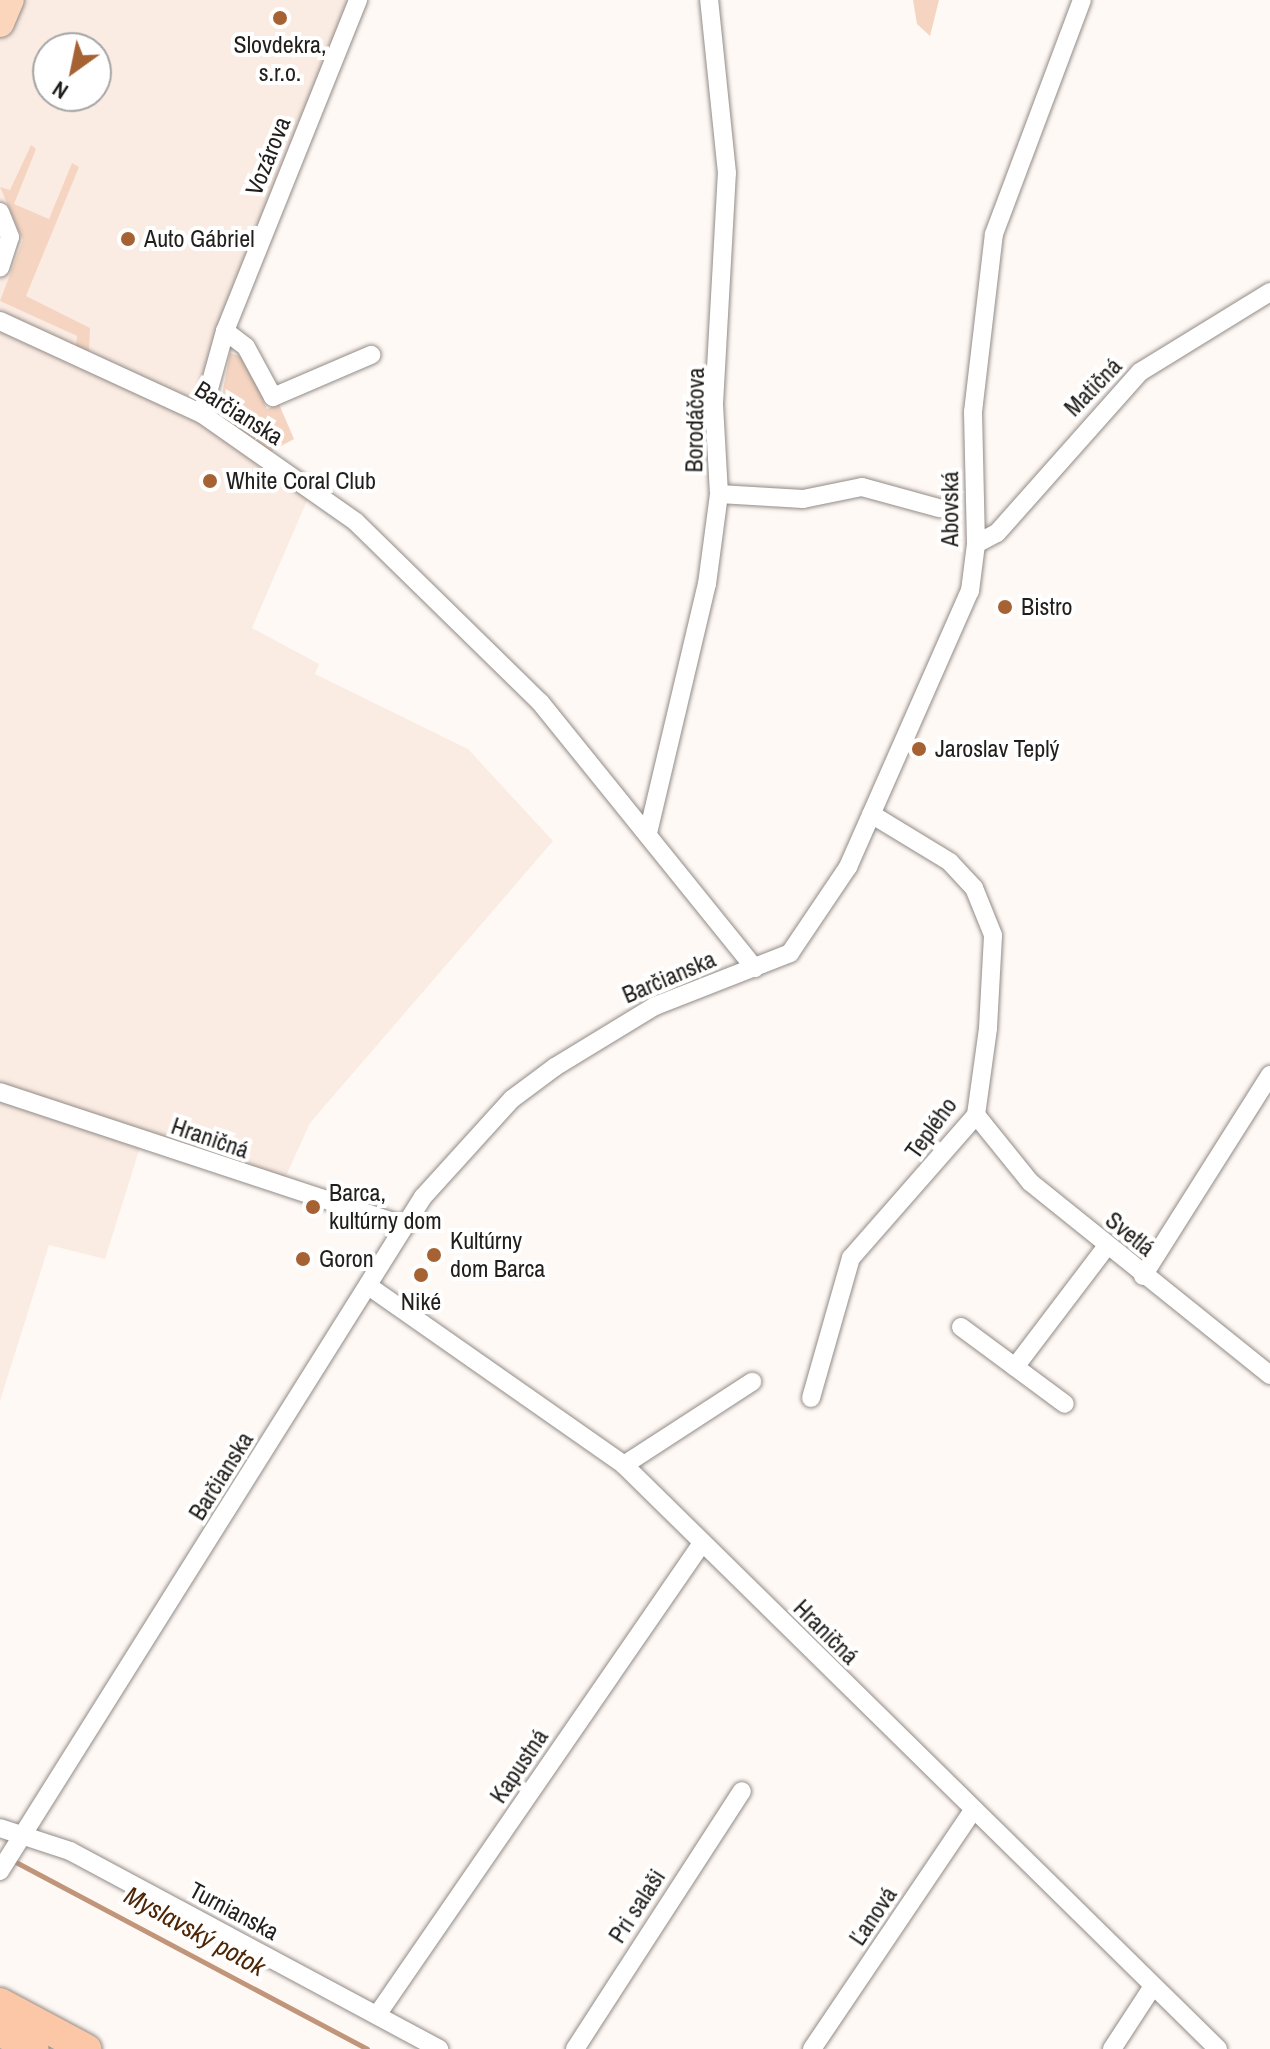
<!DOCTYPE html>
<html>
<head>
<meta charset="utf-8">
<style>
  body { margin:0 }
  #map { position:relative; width:1270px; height:2049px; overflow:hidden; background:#fff9f5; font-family:"Archivo Narrow",sans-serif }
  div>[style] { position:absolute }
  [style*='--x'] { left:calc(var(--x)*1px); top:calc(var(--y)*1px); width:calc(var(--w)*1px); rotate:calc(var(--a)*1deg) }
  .built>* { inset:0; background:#fbece3 }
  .green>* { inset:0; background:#f5d5c1 }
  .stream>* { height:5px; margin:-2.5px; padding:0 2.5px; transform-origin:2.5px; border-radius:2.5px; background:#c0957a }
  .roads { filter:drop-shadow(0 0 2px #928b87) drop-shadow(0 0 2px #928b87) }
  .minor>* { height:18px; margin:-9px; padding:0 9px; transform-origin:9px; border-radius:9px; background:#fff }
  .primary>* { height:28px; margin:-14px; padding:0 14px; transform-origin:14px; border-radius:14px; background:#fcd5bd }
  .trunk>* { height:30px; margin:-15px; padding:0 15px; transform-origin:15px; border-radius:15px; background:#fbc7a7 }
  .dots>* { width:22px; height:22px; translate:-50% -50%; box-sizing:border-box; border:4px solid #fff; border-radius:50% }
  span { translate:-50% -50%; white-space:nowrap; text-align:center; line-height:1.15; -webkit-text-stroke:8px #fff; paint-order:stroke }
  .poi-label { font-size:24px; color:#211f1d }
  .left { translate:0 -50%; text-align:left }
  .street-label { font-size:24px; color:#211f1d }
  .water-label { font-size:26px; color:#4f2605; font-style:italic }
  .north { position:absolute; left:32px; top:32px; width:80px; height:80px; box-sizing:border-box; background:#fff; border:2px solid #a6a5a5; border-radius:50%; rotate:213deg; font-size:22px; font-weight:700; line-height:32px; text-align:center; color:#211f1d }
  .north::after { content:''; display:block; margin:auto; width:28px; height:36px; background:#a66233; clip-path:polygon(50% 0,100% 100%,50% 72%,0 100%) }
</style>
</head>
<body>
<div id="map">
  <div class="built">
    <div style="clip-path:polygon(evenodd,10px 0,358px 0,202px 414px,312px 489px,252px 628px,319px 664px,315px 674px,468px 749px,553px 841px,310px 1123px,281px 1187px,142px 1141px,105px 1259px,49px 1245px,0 1401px,0 23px,10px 0,48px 48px,96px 48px,96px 96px,48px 96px,48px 48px)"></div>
  </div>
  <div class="green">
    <div style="clip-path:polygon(913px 0,939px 0,930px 36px,917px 24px)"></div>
    <div style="clip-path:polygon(31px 145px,36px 149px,14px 204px,49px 219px,72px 163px,79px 167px,26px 296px,90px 328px,89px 351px,76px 346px,77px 336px,0 301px,23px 240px,0 187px,10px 190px)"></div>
    <div style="clip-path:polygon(230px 353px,245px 358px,267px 409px,279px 404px,294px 439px,270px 452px,218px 416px)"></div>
  </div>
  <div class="stream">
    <div style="--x:12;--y:1860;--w:402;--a:28"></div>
  </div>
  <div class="roads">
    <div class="minor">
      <div style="--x:0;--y:212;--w:27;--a:68"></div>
      <div style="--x:10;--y:237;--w:32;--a:108"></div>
      <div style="--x:0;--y:321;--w:222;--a:24.7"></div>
      <div style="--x:202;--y:414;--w:188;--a:35"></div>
      <div style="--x:356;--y:522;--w:257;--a:44.4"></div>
      <div style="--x:540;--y:702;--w:342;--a:51.1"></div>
      <div style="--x:225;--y:331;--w:26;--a:37"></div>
      <div style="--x:246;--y:347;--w:57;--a:61.6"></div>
      <div style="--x:273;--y:397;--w:107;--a:-23.2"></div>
      <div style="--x:202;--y:414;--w:86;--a:-74.5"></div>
      <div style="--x:225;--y:331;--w:357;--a:-68.1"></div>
      <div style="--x:719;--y:494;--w:84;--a:3.4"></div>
      <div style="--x:803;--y:499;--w:60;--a:-11.5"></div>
      <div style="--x:862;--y:487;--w:80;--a:15.3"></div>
      <div style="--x:976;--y:544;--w:24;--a:-28"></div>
      <div style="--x:997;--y:533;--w:215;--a:-48.4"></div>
      <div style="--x:1140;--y:372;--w:153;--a:-31.6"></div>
      <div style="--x:648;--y:833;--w:256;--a:-76.7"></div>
      <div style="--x:707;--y:584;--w:91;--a:-82.4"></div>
      <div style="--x:719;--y:494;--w:90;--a:-93.2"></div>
      <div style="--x:714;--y:404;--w:231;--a:-86.8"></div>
      <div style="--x:727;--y:173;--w:174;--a:-95.9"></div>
      <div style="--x:0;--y:1092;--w:427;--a:18.3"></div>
      <div style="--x:976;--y:1115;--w:86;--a:51.1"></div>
      <div style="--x:1030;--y:1182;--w:308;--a:38.8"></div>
      <div style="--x:1143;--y:1276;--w:238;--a:-57.7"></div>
      <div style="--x:370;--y:1287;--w:310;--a:35"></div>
      <div style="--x:624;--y:1465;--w:833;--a:44.51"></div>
      <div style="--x:961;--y:1327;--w:129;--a:36.5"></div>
      <div style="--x:1015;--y:1367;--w:151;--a:-52.8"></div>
      <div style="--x:811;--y:1398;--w:146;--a:-74.1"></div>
      <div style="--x:851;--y:1258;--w:190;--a:-48.8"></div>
      <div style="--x:976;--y:1115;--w:88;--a:-82.1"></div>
      <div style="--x:988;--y:1028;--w:93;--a:-86.9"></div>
      <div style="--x:993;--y:935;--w:51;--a:-112"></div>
      <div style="--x:974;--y:888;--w:35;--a:-133"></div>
      <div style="--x:950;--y:862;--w:92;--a:-148.7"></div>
      <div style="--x:624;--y:1465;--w:153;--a:-33"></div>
      <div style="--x:0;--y:1828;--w:74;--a:18.2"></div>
      <div style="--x:70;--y:1851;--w:419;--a:28.2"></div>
      <div style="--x:0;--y:1871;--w:796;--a:-57.89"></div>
      <div style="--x:423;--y:1197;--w:132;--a:-47.8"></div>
      <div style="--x:512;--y:1099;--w:54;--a:-36.7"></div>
      <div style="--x:555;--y:1067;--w:117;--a:-31.4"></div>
      <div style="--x:655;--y:1006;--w:145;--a:-21.4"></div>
      <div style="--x:790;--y:953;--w:104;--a:-56"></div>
      <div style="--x:848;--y:867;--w:302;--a:-66.2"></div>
      <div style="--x:970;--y:591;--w:47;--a:-82.7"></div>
      <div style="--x:976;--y:544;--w:132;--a:-91.3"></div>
      <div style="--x:973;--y:412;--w:179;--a:-83.3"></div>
      <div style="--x:994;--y:234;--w:250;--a:-69.4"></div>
      <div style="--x:377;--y:2015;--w:573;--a:-55.45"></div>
      <div style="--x:575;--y:2049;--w:307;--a:-57.1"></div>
      <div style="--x:812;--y:2049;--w:288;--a:-56"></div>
      <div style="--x:1112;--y:2049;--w:75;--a:-56.9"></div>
    </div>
    <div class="primary">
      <div style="--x:0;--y:23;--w:25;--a:-67"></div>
    </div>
    <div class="trunk">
      <div style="--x:0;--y:2003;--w:98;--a:28.1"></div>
      <div style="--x:0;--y:2031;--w:38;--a:28"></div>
    </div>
  </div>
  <div class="dots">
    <div style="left:280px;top:18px;background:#a66233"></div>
    <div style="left:128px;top:239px;background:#a66233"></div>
    <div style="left:210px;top:481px;background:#a66233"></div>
    <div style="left:1005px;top:607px;background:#a66233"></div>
    <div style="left:919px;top:749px;background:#a66233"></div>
    <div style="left:313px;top:1207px;background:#a66233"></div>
    <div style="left:434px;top:1255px;background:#a66233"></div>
    <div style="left:303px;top:1259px;background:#a66233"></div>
    <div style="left:421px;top:1275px;background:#a66233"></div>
  </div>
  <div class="poi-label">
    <span style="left:280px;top:59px">Slovdekra,<br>s.r.o.</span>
    <span class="left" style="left:144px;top:239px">Auto Gábriel</span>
    <span class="left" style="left:226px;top:481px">White Coral Club</span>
    <span class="left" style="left:1021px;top:607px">Bistro</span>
    <span class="left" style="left:935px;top:749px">Jaroslav Teplý</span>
    <span class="left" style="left:329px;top:1207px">Barca,<br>kultúrny dom</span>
    <span class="left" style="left:450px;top:1255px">Kultúrny<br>dom Barca</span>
    <span class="left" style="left:319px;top:1259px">Goron</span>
    <span style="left:421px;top:1302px">Niké</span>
  </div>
  <div class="street-label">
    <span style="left:268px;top:156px;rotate:-68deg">Vozárova</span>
    <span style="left:1093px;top:387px;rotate:-46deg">Matičná</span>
    <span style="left:239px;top:413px;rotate:32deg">Barčianska</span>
    <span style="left:695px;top:420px;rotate:-89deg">Borodáčova</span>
    <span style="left:950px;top:509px;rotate:-90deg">Abovská</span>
    <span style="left:669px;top:977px;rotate:-23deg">Barčianska</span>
    <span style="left:931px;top:1128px;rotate:-54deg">Teplého</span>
    <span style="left:210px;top:1138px;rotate:19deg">Hraničná</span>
    <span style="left:1130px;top:1234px;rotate:39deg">Svetlá</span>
    <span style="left:221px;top:1476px;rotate:-58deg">Barčianska</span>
    <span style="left:826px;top:1632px;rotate:45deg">Hraničná</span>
    <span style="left:519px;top:1766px;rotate:-56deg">Kapustná</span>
    <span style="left:637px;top:1906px;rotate:-57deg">Pri salaši</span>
    <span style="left:234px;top:1911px;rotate:28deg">Turnianska</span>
    <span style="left:873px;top:1916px;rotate:-56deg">Ľanová</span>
  </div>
  <div class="water-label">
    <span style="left:195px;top:1931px;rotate:29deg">Myslavský potok</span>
  </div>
  <div class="north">N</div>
</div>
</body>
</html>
